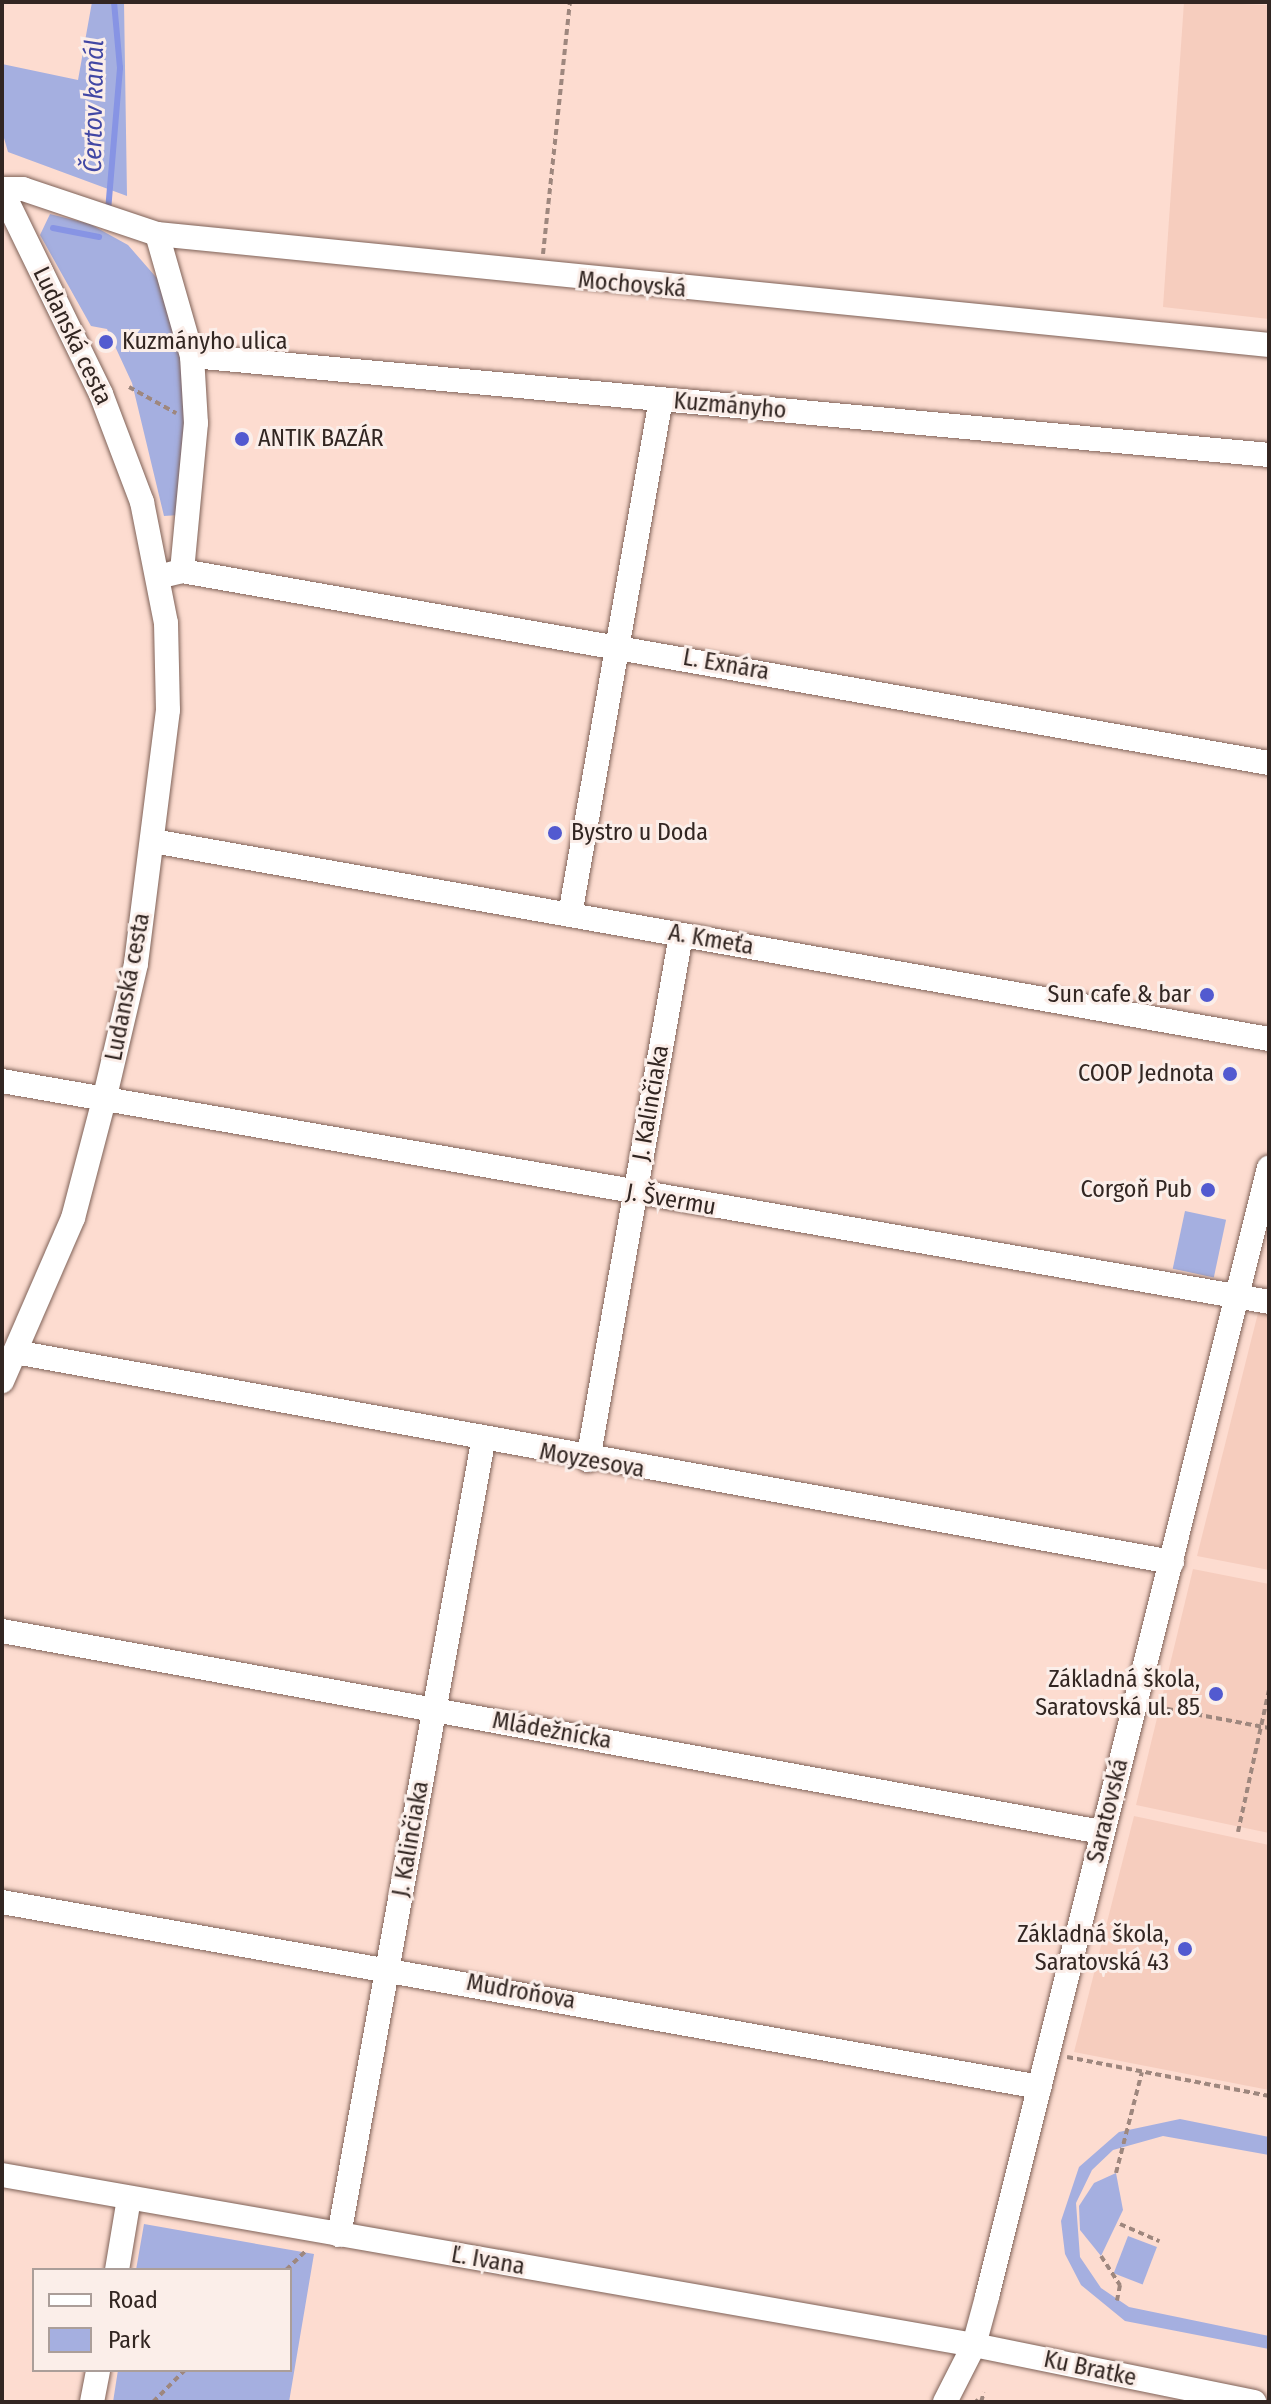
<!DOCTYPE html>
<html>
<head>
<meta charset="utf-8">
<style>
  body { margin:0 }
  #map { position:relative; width:1271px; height:2404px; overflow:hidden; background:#fddcd0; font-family:"Fira Sans Condensed",sans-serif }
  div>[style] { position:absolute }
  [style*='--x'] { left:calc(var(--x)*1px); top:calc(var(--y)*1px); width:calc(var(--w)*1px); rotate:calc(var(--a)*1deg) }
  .built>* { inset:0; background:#f6cdbe }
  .green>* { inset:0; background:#a5afe0; transform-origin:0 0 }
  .stream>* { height:6px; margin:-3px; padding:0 3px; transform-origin:3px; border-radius:3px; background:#8794e4 }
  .path>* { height:4px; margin-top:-2px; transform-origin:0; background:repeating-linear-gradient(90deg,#9e877e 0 6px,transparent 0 10px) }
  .roads { filter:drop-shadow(0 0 2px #7f6258) drop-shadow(0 0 2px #7f6258) }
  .minor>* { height:24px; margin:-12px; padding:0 12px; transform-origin:12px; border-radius:12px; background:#fff }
  .dots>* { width:22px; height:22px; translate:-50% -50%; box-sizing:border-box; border:4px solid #fbeee9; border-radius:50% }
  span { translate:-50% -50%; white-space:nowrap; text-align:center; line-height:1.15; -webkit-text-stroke:6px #fbeee9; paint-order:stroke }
  .street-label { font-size:24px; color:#322622 }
  .poi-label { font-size:24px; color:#322622 }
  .left { translate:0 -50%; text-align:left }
  .right { translate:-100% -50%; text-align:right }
  .water-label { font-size:26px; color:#4147a4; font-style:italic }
  .frame { position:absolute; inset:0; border:4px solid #322622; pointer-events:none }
  .legend { position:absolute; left:32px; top:2268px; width:260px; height:104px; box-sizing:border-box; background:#fbeee9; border:2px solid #ab9e99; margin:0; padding:10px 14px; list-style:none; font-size:24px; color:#322622 }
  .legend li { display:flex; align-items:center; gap:16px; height:40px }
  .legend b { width:40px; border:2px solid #ab9e99 }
</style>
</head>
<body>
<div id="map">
  <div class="built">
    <div style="clip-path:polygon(1184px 2px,1269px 5px,1269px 319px,1163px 307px)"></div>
    <div style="clip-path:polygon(1260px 1305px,1269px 1307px,1269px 1570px,1197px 1556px)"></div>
    <div style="clip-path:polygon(1193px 1569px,1269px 1584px,1269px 1833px,1136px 1805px)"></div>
    <div style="clip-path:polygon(1134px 1816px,1269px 1845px,1269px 2090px,1074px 2052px)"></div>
  </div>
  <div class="green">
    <div style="clip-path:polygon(92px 2px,124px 2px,127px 196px,8px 152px,2px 131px,2px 64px,78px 80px)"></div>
    <div style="clip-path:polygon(50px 214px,90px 224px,128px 245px,162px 284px,182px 347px,188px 424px,179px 515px,164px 516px,132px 383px,107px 329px,91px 326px,40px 235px)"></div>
    <div style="left:1185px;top:1211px;width:42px;height:59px;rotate:12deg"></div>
    <div style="clip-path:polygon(1180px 2119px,1269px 2137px,1269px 2155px,1163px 2136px,1113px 2150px,1092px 2170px,1076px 2203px,1080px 2257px,1101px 2288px,1129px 2307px,1269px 2336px,1269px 2349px,1125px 2321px,1081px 2285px,1065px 2254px,1061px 2221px,1079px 2167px,1119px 2132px)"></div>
    <div style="clip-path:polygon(1116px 2173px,1123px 2210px,1101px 2256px,1080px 2230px,1079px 2206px,1094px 2183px)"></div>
    <div style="clip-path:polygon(144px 2224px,314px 2254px,289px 2402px,113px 2402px,118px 2370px,290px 2370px,290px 2270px,136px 2270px)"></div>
    <div style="left:1128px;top:2236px;width:31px;height:40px;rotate:21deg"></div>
  </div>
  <div class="stream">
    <div style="--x:108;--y:211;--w:144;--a:-85.2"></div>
    <div style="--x:120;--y:68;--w:66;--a:-95.2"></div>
    <div style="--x:53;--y:228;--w:47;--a:11.1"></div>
  </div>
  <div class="path">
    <div style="--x:543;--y:254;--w:253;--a:-83.9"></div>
    <div style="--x:129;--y:387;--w:54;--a:29"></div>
    <div style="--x:1157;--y:1707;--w:114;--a:10.6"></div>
    <div style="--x:1238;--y:1832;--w:145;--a:-77.7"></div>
    <div style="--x:1067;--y:2057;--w:206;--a:10.9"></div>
    <div style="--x:1116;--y:2173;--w:104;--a:-75.6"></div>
    <div style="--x:1120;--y:2224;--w:43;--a:23.6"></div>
    <div style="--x:1101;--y:2256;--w:35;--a:57"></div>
    <div style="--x:1120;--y:2285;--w:16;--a:101"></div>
    <div style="--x:286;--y:2270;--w:29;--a:-44"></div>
    <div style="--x:975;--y:2400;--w:4;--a:34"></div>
    <div style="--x:153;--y:2402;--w:45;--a:-45"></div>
    <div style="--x:981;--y:2402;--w:10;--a:-73"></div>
  </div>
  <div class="roads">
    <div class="minor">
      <div style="--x:2;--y:189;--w:21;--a:0"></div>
      <div style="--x:23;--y:189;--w:141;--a:18.6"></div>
      <div style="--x:157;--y:234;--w:1118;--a:5.7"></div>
      <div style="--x:2;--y:191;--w:226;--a:64"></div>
      <div style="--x:101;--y:394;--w:116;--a:69.2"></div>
      <div style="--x:142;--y:502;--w:123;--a:78.8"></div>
      <div style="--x:166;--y:623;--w:87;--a:88.7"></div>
      <div style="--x:168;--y:710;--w:256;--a:97.2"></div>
      <div style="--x:136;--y:964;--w:140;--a:103.2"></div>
      <div style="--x:104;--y:1100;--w:122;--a:104.7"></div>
      <div style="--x:73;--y:1218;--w:178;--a:113.5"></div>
      <div style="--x:157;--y:234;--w:127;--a:74"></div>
      <div style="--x:192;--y:356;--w:67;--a:86.6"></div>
      <div style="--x:196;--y:423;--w:149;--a:95.4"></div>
      <div style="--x:182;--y:571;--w:16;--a:166"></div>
      <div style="--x:192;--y:356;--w:1082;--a:5.25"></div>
      <div style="--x:182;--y:571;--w:1104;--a:10.02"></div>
      <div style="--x:153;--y:841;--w:1133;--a:10.06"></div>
      <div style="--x:570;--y:915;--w:524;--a:-80"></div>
      <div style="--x:2;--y:1081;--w:1286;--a:9.89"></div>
      <div style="--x:15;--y:1352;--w:1176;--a:10.29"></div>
      <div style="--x:588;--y:1460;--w:533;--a:-79.95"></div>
      <div style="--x:2;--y:1631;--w:1118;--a:10.36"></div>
      <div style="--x:2;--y:1902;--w:1054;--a:10.11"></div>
      <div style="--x:2;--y:2175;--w:987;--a:9.92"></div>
      <div style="--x:974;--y:2345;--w:286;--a:11.5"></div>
      <div style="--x:339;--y:2235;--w:806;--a:-79.71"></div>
      <div style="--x:117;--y:2270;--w:73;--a:-80.5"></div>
      <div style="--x:92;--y:2402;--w:33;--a:-79"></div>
      <div style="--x:945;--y:2402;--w:64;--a:-63"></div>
      <div style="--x:974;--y:2345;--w:50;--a:-74.8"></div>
      <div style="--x:987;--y:2297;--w:1164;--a:-75.98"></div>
    </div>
  </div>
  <div class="dots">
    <div style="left:106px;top:342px;background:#525ad0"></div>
    <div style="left:242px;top:439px;background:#525ad0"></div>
    <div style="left:555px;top:833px;background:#525ad0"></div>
    <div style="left:1207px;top:995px;background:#525ad0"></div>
    <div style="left:1230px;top:1074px;background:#525ad0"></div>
    <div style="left:1208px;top:1190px;background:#525ad0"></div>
    <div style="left:1216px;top:1694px;background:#525ad0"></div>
    <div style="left:1185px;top:1949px;background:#525ad0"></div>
  </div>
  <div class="street-label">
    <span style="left:632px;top:285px;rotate:5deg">Mochovská</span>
    <span style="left:72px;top:336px;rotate:64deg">Ludanská cesta</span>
    <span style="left:730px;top:406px;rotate:5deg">Kuzmányho</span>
    <span style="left:726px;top:665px;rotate:10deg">L. Exnára</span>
    <span style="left:711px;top:940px;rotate:10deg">A. Kmeťa</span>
    <span style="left:128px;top:987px;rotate:-79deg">Ludanská cesta</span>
    <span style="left:651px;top:1103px;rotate:-80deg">J. Kalinčiaka</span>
    <span style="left:671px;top:1200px;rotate:10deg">J. Švermu</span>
    <span style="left:592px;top:1461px;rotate:10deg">Moyzesova</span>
    <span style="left:552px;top:1731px;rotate:10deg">Mládežnícka</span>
    <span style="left:1108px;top:1811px;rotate:-76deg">Saratovská</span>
    <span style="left:411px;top:1839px;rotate:-80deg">J. Kalinčiaka</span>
    <span style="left:521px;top:1992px;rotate:10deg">Mudroňova</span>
    <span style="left:488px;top:2261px;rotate:10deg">Ľ. Ivana</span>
    <span style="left:1090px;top:2369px;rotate:12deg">Ku Bratke</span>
  </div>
  <div class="poi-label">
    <span class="left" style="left:122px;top:342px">Kuzmányho ulica</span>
    <span class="left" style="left:258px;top:439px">ANTIK BAZÁR</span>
    <span class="left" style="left:571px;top:833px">Bystro u Doda</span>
    <span class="right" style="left:1191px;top:995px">Sun cafe &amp; bar</span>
    <span class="right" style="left:1214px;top:1074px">COOP Jednota</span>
    <span class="right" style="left:1192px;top:1190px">Corgoň Pub</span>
    <span class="right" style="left:1200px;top:1694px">Základná škola,<br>Saratovská ul. 85</span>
    <span class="right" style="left:1169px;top:1949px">Základná škola,<br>Saratovská 43</span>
  </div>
  <div class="water-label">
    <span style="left:94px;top:106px;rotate:-89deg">Čertov kanál</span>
  </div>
  <div class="frame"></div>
  <ul class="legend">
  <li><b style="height:10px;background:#fff"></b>Road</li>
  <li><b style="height:22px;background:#a5afe0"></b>Park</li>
  </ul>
</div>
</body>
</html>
